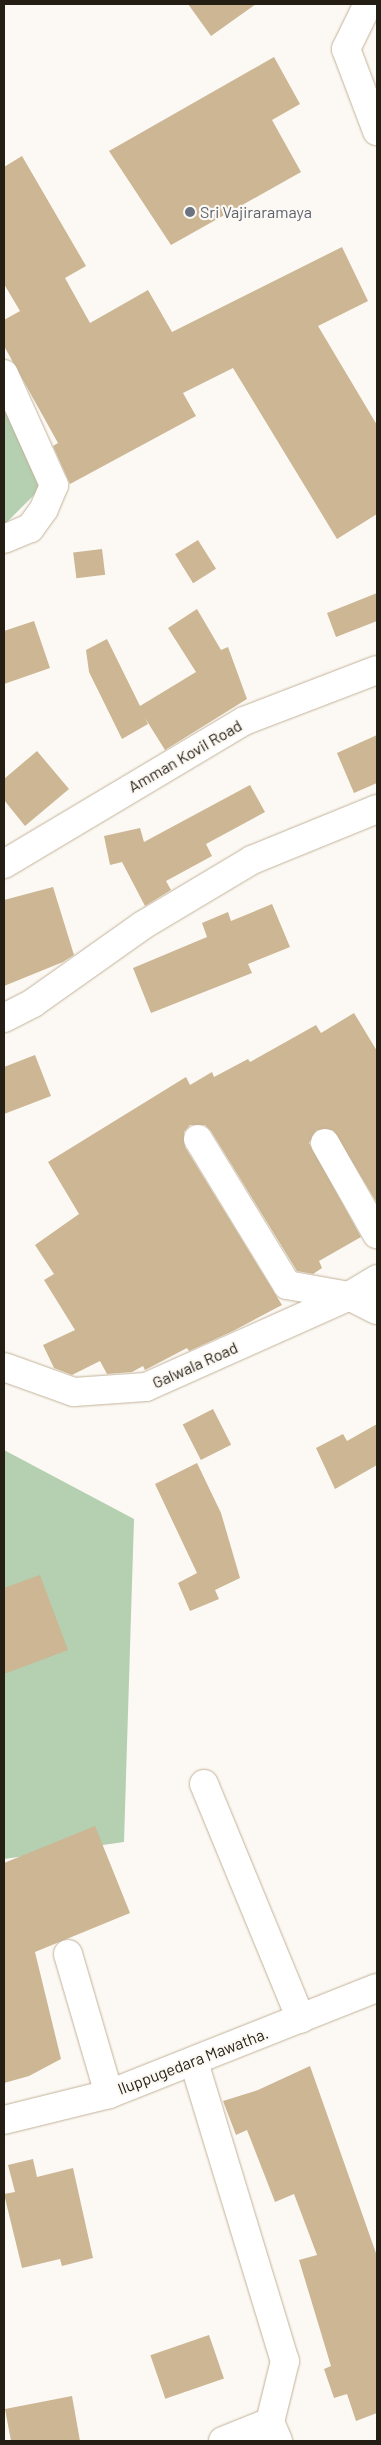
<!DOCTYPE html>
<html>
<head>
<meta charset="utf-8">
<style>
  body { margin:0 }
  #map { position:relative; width:381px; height:2445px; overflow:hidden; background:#fcf9f4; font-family:Barlow,sans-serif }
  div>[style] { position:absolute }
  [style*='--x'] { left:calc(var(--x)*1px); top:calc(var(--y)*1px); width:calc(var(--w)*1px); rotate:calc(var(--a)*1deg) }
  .green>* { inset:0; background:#b4d0b1 }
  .building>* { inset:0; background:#ccb693; transform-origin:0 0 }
  .roads { filter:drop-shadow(0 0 1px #c3b299) drop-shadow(0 0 1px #c3b299) }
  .minor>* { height:28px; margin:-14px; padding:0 14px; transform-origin:14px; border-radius:14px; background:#fff }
  .dots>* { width:14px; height:14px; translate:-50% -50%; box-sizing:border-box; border:2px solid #fcf9f4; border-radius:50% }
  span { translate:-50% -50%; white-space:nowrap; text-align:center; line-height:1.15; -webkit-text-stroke:4.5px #fcf9f4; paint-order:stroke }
  .worship-label { font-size:16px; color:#5b616d }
  .left { translate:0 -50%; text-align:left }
  .street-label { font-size:16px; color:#241e14 }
  .frame { position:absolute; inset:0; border:5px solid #241e14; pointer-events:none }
</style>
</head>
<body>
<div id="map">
  <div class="green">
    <div style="clip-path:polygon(4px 376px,45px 484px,4px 525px)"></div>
    <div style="clip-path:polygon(4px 1450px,134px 1519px,124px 1842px,4px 1859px)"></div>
  </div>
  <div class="building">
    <div style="clip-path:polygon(188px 4px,256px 4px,211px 36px)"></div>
    <div style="clip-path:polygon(274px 57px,300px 104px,272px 120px,301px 172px,171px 245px,109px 151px)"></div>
    <div style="clip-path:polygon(22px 156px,86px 266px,65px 278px,90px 323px,148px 290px,172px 332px,342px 247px,368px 301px,318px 326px,377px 425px,377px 514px,337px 539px,233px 368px,183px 393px,196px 416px,70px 484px,53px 446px,58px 443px,4px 346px,4px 320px,20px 311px,4px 284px,4px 167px)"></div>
    <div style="left:198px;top:540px;width:34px;height:27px;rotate:58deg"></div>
    <div style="left:102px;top:549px;width:26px;height:29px;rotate:83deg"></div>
    <div style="clip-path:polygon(377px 593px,377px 621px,336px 637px,327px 613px)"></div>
    <div style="clip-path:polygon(197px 609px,221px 650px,228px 647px,247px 699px,165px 750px,145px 718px,148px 724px,122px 739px,89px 672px,86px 650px,107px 639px,140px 706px,196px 672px,168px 628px)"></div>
    <div style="clip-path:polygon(34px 621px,50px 668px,4px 684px,4px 631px)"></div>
    <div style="clip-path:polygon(377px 735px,377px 783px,354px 793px,337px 753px)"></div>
    <div style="clip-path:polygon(37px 751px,69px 789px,25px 826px,4px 800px,4px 779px)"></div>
    <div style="clip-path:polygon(250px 785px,265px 812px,206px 844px,212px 856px,166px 881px,171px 890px,145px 906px,122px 862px,110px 865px,104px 836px,140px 828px,144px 842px)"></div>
    <div style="clip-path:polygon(53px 887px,74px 955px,63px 962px,4px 986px,4px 900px)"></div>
    <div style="clip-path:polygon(272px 904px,290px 947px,248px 964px,252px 973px,151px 1013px,133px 968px,207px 937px,202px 923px,228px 912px,231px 921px)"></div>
    <div style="clip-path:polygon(354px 1013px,377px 1051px,377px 1203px,333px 1130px,317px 1130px,309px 1143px,361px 1237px,319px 1261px,322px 1268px,313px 1274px,297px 1271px,211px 1131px,205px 1125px,190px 1125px,184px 1132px,185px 1147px,282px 1305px,233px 1331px,189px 1351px,187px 1348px,145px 1370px,143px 1366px,132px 1372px,107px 1374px,100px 1361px,72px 1375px,54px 1368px,43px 1345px,75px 1330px,44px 1280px,54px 1274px,35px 1245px,79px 1214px,48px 1162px,186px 1077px,190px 1085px,212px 1072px,214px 1077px,248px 1059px,250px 1062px,316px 1025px,321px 1033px)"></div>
    <div style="clip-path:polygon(35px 1055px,51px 1096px,4px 1114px,4px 1067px)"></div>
    <div style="left:213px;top:1409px;width:40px;height:34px;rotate:63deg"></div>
    <div style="clip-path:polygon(377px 1424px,377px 1465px,335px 1489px,316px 1448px,343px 1434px,347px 1441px)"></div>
    <div style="clip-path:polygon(197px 1463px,221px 1513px,240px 1578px,215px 1590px,219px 1599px,190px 1611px,178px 1583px,197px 1573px,155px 1484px)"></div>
    <div style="clip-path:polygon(40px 1575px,68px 1650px,4px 1674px,4px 1588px)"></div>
    <div style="clip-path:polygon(95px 1826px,130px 1913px,35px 1952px,61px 2059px,29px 2076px,4px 2083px,4px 1863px)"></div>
    <div style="clip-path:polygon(310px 2066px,377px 2256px,377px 2413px,356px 2421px,347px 2394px,334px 2398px,324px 2369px,331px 2366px,299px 2260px,317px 2255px,294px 2194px,275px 2202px,247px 2130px,236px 2135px,223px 2101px,258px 2090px)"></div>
    <div style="clip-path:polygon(33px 2159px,37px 2177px,73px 2168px,93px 2258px,62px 2266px,60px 2259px,22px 2268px,4px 2194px,15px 2192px,8px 2165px)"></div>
    <div style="left:209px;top:2335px;width:46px;height:62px;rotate:71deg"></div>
    <div style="clip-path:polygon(72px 2396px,80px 2441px,11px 2441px,5px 2409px)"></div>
  </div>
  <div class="roads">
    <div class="minor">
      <div style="--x:368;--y:4;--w:50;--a:116.1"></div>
      <div style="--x:346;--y:49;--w:88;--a:69.3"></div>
      <div style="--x:4;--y:374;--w:122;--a:65.8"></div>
      <div style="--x:54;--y:485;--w:26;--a:113"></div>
      <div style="--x:44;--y:509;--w:24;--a:126"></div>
      <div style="--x:30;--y:528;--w:28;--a:157"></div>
      <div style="--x:4;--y:864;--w:279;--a:-30.8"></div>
      <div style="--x:244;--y:721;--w:142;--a:-21"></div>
      <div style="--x:4;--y:1018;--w:33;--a:-27"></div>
      <div style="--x:33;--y:1003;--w:135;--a:-35.3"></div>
      <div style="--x:143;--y:925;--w:127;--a:-30.8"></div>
      <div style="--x:252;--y:860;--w:135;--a:-22.2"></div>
      <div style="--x:198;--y:1139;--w:171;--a:58.6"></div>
      <div style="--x:287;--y:1285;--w:63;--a:10.1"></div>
      <div style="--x:349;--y:1296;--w:33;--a:-31"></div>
      <div style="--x:325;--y:1143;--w:105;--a:60.3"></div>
      <div style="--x:4;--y:1367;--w:74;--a:19.7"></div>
      <div style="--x:74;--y:1392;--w:72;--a:-4"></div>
      <div style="--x:146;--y:1387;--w:222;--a:-24.1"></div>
      <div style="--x:349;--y:1296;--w:31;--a:27"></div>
      <div style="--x:204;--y:1784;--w:254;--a:67.6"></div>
      <div style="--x:68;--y:1954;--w:146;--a:73.7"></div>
      <div style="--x:194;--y:2062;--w:313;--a:73.1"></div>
      <div style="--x:285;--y:2361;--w:63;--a:103.8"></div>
      <div style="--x:270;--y:2422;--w:21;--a:67"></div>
      <div style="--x:4;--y:2120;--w:108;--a:-13.9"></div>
      <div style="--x:109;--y:2094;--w:288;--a:-21.6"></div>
      <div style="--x:223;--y:2441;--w:51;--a:-22"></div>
    </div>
  </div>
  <div class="dots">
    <div style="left:190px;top:212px;background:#6b7280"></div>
  </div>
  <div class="worship-label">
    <span class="left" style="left:200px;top:212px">Sri Vajiraramaya</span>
  </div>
  <div class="street-label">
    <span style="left:185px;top:756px;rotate:-30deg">Amman Kovil Road</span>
    <span style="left:195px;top:1365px;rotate:-24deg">Galwala Road</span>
    <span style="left:193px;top:2061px;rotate:-21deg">Iluppugedara Mawatha.</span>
  </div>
  <div class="frame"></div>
</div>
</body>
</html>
